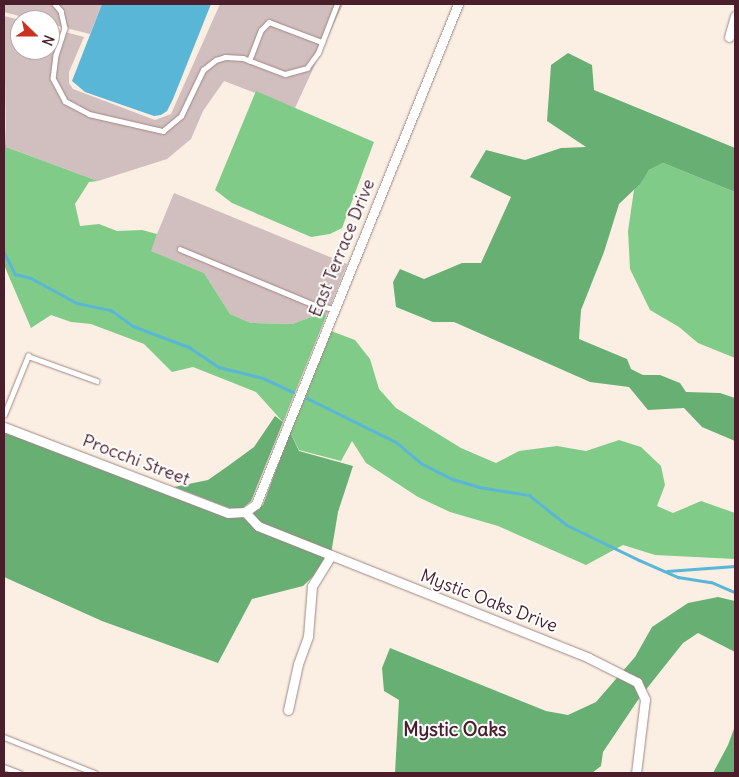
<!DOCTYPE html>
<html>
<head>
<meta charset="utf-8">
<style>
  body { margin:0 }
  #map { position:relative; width:739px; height:777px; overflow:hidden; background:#faefe2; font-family:Delius,sans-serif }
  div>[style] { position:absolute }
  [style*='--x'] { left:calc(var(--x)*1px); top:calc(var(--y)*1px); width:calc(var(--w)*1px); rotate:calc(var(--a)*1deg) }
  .industrial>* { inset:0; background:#d1bfbf }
  .green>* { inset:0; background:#81cb88 }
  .forest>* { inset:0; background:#68af74 }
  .water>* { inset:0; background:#59b6d7 }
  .stream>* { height:2.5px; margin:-1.25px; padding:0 1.25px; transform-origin:1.25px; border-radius:1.25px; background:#59b6d7 }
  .roads { filter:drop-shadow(0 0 1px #a28786) drop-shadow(0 0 1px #a28786) }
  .service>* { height:4.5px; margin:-2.25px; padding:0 2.25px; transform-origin:2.25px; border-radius:2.25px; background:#fff }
  .minor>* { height:9px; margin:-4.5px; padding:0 4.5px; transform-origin:4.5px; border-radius:4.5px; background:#fff }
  span { translate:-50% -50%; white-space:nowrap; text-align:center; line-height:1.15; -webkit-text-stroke:4px #fff; paint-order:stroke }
  .street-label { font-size:18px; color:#4a1f2b }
  .neighbourhood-label { font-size:19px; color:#4a1f2b; font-weight:700 }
  .frame { position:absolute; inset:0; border:5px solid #4a1f2b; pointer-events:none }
  .north { position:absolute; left:10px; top:10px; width:50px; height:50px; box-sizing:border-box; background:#fff; border:1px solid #b7a5aa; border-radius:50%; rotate:112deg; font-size:14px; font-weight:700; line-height:20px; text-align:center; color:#4a1f2b }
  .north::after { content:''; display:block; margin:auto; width:18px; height:22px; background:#c8321e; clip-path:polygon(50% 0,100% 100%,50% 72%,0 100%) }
</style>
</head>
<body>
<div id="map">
  <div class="industrial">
    <div style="clip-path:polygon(4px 4px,102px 4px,90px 34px,50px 24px,50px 20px,34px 20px,4px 12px)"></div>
    <div style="clip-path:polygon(220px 4px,343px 4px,295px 108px,224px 81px,203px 111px,191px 139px,167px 159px,98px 181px,6px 147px,4px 16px,20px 20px,20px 50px,50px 50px,50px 28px,84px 37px,69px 72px,69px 83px,73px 89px,155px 120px,171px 114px)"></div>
    <div style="clip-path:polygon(174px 193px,347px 264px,326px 316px,325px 312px,292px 324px,251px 323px,230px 314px,204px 273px,150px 251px)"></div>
  </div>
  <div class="green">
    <div style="clip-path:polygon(256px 91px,374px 142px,342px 228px,330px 234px,311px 237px,232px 203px,215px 190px)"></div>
    <div style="clip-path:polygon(4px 104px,6px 147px,98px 181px,89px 182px,75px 204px,80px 226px,99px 224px,117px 231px,142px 230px,157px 234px,151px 251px,204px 273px,230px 314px,251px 323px,292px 324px,325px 312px,326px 316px,283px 422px,256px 392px,193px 367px,172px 372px,144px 344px,91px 324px,71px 322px,51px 315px,31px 328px,4px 265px)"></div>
    <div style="clip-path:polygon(663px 163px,735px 192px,735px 358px,698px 343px,679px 327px,650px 310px,630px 269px,628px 231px,634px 190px,649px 170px)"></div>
    <div style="clip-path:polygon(331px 331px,355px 340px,370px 359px,379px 389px,396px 408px,461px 448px,496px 463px,519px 451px,557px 446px,586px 451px,619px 440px,641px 447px,661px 466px,665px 485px,657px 506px,673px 513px,701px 501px,735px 513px,735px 559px,655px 555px,623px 545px,586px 565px,498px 526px,450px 512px,418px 497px,366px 463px,352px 441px,341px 461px,299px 450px,290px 432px)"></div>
  </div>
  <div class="forest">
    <div style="clip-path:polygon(568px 53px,592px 65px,594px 90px,735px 148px,735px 192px,663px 163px,649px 170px,640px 184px,619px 204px,604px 252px,581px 310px,579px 339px,627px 359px,631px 369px,643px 375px,660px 375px,680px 383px,686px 392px,720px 393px,735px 398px,735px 441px,702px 427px,684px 408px,648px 410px,629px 387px,590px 382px,454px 322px,433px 322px,396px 307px,393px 282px,400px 269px,424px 279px,462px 263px,481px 263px,511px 197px,470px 177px,486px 150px,525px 160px,561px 148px,586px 147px,547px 121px,551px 65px)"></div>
    <div style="clip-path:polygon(275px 416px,283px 422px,251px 501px,243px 508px,229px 508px,174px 487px,208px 480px,228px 466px,254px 447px)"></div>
    <div style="clip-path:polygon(4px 432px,229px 517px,248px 516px,263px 505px,290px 432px,299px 451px,353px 466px,338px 512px,330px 560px,303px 586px,252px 599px,218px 663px,102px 621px,4px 577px)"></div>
    <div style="clip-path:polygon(718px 597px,735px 601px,735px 652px,698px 633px,683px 643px,640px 697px,603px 752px,601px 766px,592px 773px,395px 773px,399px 700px,384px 691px,382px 668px,390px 648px,546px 711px,568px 715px,596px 702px,635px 657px,652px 627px,688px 603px)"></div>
    <div style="clip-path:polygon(735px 726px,735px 773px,713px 773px,728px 745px)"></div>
  </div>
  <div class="water">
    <div style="clip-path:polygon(102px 4px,211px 4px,173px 99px,167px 111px,161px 115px,154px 116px,85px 92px,72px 81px)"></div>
  </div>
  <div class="stream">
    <div style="--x:4;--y:252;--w:25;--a:63"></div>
    <div style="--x:15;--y:274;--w:16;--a:14"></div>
    <div style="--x:31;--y:278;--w:52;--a:28.5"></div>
    <div style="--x:77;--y:303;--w:35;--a:12"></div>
    <div style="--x:111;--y:310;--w:27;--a:36"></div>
    <div style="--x:133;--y:326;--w:60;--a:20.6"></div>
    <div style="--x:189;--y:347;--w:36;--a:34"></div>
    <div style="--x:219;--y:367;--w:45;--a:14"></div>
    <div style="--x:263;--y:378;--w:33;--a:25"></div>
    <div style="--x:307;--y:398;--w:99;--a:26.3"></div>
    <div style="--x:396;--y:442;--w:33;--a:40"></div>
    <div style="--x:421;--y:463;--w:36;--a:27"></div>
    <div style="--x:453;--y:479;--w:27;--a:17"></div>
    <div style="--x:479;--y:487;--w:51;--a:9.1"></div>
    <div style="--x:529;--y:495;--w:48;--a:38.3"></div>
    <div style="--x:567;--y:525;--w:80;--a:25.9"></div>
    <div style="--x:639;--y:560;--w:43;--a:23.6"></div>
    <div style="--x:678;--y:577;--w:33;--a:9"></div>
    <div style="--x:711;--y:582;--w:26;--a:23"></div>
    <div style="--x:667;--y:571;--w:68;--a:-4.2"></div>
  </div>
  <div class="roads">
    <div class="service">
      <div style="--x:55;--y:4;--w:9;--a:49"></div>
      <div style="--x:61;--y:11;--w:17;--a:77"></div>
      <div style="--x:65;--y:28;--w:28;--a:108"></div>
      <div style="--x:56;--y:55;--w:23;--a:97"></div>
      <div style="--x:53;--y:78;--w:26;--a:62"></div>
      <div style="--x:65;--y:101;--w:27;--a:28"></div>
      <div style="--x:89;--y:114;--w:76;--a:12.9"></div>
      <div style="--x:163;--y:131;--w:23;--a:-40"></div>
      <div style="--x:181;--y:116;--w:51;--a:-64.4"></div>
      <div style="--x:203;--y:70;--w:16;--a:-38"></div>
      <div style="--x:216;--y:60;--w:9;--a:-18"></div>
      <div style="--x:225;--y:57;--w:18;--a:3"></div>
      <div style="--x:243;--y:58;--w:45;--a:20.9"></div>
      <div style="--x:285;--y:74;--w:23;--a:-15"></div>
      <div style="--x:307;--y:68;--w:19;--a:-54"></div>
      <div style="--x:318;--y:53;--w:53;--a:-68.8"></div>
      <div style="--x:249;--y:61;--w:33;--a:-69"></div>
      <div style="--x:261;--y:30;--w:11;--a:-45"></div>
      <div style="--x:269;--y:22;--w:57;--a:20.7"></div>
      <div style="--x:180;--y:249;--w:143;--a:22.6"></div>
      <div style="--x:312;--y:304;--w:23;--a:13"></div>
      <div style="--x:4;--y:415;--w:64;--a:-67.9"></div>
      <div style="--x:28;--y:356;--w:73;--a:19.9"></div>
      <div style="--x:4;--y:737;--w:98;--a:21.6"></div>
      <div style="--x:4;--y:767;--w:17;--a:21"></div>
    </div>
    <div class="minor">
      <div style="--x:729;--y:37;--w:22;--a:-74"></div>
      <div style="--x:4;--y:427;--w:240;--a:21"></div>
      <div style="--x:228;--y:513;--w:17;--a:-3"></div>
      <div style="--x:245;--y:512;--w:14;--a:-36"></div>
      <div style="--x:256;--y:504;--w:539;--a:-68"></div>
      <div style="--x:245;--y:512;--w:19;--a:47"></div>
      <div style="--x:258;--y:526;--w:356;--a:21.7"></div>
      <div style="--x:589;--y:658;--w:54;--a:26.6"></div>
      <div style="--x:637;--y:682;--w:19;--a:65"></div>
      <div style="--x:645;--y:699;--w:75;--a:96.9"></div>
      <div style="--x:288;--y:710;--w:47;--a:-77.7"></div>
      <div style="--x:298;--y:664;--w:30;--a:-70"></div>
      <div style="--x:308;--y:636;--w:50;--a:-85.4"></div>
      <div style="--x:312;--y:586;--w:36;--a:-58"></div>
    </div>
  </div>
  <div class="street-label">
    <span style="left:342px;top:248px;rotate:-68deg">East Terrace Drive</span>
    <span style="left:136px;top:460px;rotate:21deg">Procchi Street</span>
    <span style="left:489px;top:601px;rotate:21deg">Mystic Oaks Drive</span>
  </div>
  <div class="neighbourhood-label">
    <span style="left:455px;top:730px">Mystic Oaks</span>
  </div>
  <div class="frame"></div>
  <div class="north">N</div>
</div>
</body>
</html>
